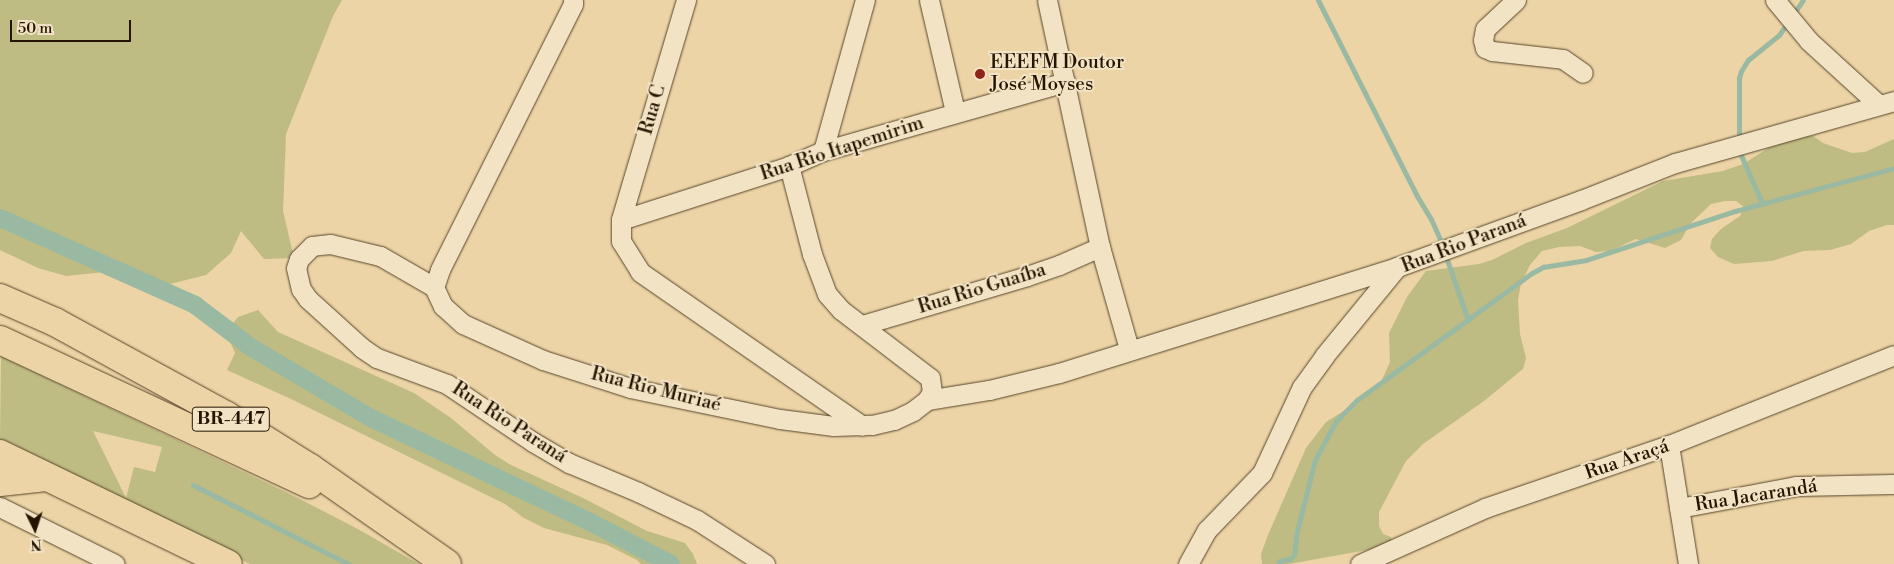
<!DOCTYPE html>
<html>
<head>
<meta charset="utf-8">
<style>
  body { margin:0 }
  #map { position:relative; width:1894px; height:564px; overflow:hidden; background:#ecd4a6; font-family:"Libre Bodoni",serif }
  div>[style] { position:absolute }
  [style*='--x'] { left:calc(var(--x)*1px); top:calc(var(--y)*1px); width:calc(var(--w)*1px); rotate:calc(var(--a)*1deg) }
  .green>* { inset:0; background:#bebb83 }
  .stream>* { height:5px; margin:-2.5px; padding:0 2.5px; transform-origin:2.5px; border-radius:2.5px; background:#9ab9a2 }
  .canal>* { height:18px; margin:-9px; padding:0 9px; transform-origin:9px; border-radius:9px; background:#9ab9a2 }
  .roads { filter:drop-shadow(0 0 1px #57452a) drop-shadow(0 0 1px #57452a) }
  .minor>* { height:19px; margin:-9.5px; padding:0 9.5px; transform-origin:9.5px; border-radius:9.5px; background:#f3e3c5 }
  .primary>* { height:28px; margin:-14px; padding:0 14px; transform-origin:14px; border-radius:14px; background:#ecd4a6 }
  .dots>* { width:14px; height:14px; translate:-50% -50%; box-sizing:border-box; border:2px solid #f3e3c5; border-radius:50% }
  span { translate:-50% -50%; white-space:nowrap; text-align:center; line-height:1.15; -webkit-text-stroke:4px #f3e3c5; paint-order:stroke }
  .shield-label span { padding:1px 4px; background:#f3e3c5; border:1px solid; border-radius:4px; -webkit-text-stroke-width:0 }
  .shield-label { font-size:18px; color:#251500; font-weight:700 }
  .poi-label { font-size:19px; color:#251500 }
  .left { translate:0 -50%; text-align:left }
  .street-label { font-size:19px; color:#251500 }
  .north { position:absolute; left:10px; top:504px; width:50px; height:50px; -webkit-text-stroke:4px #f3e3c5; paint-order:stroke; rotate:176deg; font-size:14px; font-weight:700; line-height:20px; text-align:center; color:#251500 }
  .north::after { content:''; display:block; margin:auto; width:18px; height:22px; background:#251500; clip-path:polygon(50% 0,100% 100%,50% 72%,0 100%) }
  .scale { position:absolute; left:10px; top:20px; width:121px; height:22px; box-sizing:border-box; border:2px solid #251500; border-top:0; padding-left:6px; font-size:15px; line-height:18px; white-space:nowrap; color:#251500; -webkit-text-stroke:4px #f3e3c5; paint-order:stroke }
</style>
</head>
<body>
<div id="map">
  <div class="green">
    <div style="clip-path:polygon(0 0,342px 0,333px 16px,286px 134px,283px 211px,294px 258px,264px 259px,241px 231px,231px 253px,206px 275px,166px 285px,150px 283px,126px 275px,105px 272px,66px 276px,38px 268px,0 250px)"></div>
    <div style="clip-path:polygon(1804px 136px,1813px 136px,1823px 143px,1852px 153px,1865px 152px,1894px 139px,1894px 225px,1887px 225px,1869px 231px,1851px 244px,1830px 250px,1803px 251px,1772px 261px,1734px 264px,1718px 257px,1710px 248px,1712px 239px,1721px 229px,1740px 216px,1744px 207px,1736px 201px,1725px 201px,1711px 204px,1690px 224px,1681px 240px,1665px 248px,1636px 239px,1610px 251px,1596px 252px,1580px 246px,1559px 247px,1542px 251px,1530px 265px,1521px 283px,1518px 300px,1520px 334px,1526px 358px,1523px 369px,1484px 401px,1423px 444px,1406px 461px,1379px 512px,1379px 526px,1383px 534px,1391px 537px,1392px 543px,1384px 547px,1289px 564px,1262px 564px,1261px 554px,1268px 535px,1306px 448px,1326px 422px,1365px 398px,1381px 382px,1390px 362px,1389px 333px,1407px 297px,1426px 271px,1479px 264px,1492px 260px,1526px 243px,1567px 228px,1663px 181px,1723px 171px,1743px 164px,1770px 147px)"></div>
    <div style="clip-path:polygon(258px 310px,278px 332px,414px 393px,451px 418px,495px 455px,511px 465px,583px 498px,647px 531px,685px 543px,693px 554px,697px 564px,641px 564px,637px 560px,607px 545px,544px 528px,524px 518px,505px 504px,291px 399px,227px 370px,235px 353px,226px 332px,238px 317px)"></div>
    <div style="clip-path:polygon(evenodd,1px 356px,292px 495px,356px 528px,419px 564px,250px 564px,214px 547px,0 440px,1px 356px,93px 431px,162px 447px,155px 472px,134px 467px,126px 498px,93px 431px)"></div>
  </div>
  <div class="stream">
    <div style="--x:1318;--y:0;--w:220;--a:63.2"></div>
    <div style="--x:1417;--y:196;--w:27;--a:59"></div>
    <div style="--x:1431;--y:219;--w:30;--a:66"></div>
    <div style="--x:1739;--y:140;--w:62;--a:-90"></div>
    <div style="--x:1739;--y:78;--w:7;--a:-74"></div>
    <div style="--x:1741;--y:71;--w:13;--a:-58"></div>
    <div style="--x:1748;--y:60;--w:40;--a:-39"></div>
    <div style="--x:1779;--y:35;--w:42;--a:-55.6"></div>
    <div style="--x:1740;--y:148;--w:5;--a:90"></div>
    <div style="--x:1740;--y:153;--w:55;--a:66.3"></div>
    <div style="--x:1445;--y:254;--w:70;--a:70.8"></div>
    <div style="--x:193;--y:485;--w:175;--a:26.9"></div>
    <div style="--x:1278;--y:564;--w:4;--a:-56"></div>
    <div style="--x:1280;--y:561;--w:10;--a:-11"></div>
    <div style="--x:1290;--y:559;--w:6;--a:-45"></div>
    <div style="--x:1294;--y:555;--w:24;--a:-83"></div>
    <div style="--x:1297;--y:531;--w:73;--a:-75.8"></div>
    <div style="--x:1315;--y:460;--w:44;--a:-61.7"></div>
    <div style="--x:1336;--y:421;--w:30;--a:-45"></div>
    <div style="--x:1357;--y:400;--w:216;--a:-36"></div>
    <div style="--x:1532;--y:273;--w:13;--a:-29"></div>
    <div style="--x:1543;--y:267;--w:44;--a:-9.2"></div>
    <div style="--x:1586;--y:260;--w:157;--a:-18.2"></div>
    <div style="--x:1735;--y:211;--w:165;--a:-15.1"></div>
  </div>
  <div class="canal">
    <div style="--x:0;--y:218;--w:214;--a:24"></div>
    <div style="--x:195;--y:305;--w:71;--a:37"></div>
    <div style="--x:252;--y:348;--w:138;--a:30.5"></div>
    <div style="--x:371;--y:418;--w:240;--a:25.4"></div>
    <div style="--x:588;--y:521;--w:93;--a:27.4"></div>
  </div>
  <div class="roads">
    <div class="minor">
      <div style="--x:573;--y:0;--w:4;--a:90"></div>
      <div style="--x:573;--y:4;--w:297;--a:116.6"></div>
      <div style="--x:440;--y:270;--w:18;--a:109"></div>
      <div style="--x:434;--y:287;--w:21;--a:65"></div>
      <div style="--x:443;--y:306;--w:27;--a:42"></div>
      <div style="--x:463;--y:324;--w:88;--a:24.2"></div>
      <div style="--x:543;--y:360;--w:91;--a:17.8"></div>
      <div style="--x:630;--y:388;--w:153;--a:11.7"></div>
      <div style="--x:780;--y:419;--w:54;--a:7.4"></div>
      <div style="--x:834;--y:426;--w:38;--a:-2"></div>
      <div style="--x:872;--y:425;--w:23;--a:-13"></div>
      <div style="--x:894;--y:420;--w:21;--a:-25"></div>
      <div style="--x:913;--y:411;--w:18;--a:-38"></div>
      <div style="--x:927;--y:400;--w:9;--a:-58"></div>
      <div style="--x:932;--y:392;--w:14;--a:-98"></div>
      <div style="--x:930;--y:378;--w:112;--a:-142.6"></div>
      <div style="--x:841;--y:310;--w:21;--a:-131"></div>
      <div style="--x:827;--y:294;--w:43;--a:-110.6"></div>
      <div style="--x:812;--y:254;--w:91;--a:-104.6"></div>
      <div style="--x:686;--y:0;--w:229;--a:106.5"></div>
      <div style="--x:621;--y:220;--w:21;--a:90"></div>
      <div style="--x:621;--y:241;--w:36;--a:58"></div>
      <div style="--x:640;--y:272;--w:270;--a:34.7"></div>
      <div style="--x:929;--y:0;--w:115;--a:76.9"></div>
      <div style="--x:1047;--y:0;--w:253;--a:77.9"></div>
      <div style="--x:1100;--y:247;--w:106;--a:74.1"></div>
      <div style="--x:1516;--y:0;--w:42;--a:136.9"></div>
      <div style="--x:1485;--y:29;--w:11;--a:100"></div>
      <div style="--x:1483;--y:40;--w:8;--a:76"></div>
      <div style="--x:1485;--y:48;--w:8;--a:23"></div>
      <div style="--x:1492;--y:51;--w:71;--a:6.4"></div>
      <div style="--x:1563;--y:59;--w:24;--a:35"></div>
      <div style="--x:1775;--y:0;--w:53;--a:50.3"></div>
      <div style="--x:1809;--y:41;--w:93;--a:42.4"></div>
      <div style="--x:823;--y:151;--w:157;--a:-74.5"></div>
      <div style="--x:621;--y:220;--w:176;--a:-17.8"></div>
      <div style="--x:789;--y:166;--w:37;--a:-24"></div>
      <div style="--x:823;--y:151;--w:252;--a:-15.9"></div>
      <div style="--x:434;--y:287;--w:62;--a:-150.1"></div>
      <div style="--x:380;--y:256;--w:51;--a:-166.5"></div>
      <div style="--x:330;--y:244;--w:18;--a:174"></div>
      <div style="--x:312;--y:246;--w:18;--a:135"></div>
      <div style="--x:299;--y:259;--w:9;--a:108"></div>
      <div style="--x:296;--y:268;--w:22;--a:77"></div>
      <div style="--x:301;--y:289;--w:12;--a:55"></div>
      <div style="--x:308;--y:299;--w:73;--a:42.2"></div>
      <div style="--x:362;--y:348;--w:18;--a:34"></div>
      <div style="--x:377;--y:358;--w:75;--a:20.4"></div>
      <div style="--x:447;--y:384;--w:104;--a:34"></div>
      <div style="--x:533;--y:442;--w:42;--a:30.3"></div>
      <div style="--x:569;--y:463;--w:75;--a:22.8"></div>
      <div style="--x:638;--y:492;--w:65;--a:25.4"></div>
      <div style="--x:697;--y:520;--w:81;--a:32.9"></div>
      <div style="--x:862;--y:325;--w:172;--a:-16.5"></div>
      <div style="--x:1027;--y:276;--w:34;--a:-19"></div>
      <div style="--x:1059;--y:265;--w:45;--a:-23.7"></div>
      <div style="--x:927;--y:400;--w:63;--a:-9.2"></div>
      <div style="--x:989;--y:390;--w:72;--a:-13.7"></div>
      <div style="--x:1059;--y:373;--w:354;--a:-17.4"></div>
      <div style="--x:1397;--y:267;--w:196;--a:-20"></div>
      <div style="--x:1581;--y:200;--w:101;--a:-21.5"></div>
      <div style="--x:1675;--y:163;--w:228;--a:-15.8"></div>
      <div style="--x:1669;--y:445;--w:121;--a:80.9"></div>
      <div style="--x:0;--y:507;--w:128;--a:26.4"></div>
      <div style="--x:1679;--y:508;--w:119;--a:-10.6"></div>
      <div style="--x:1796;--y:486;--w:98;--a:-1.2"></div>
      <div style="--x:1188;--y:564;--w:39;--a:-61"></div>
      <div style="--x:1207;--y:530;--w:79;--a:-46"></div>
      <div style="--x:1262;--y:473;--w:95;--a:-65.1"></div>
      <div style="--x:1302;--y:387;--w:39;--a:-54"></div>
      <div style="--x:1325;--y:355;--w:114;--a:-50.7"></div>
      <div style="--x:1360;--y:564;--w:137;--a:-24.1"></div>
      <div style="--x:1485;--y:508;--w:194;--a:-18.9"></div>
      <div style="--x:1669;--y:445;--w:242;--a:-21.8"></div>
    </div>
    <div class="primary">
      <div style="--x:0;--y:298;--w:60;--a:23.6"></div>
      <div style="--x:55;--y:322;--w:196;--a:28.7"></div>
      <div style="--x:227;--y:416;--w:98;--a:32.1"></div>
      <div style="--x:310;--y:468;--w:167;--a:35"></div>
      <div style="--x:0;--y:340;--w:341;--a:25"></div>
      <div style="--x:0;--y:454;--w:253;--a:25.8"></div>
      <div style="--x:0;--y:482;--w:46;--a:-6.2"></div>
    </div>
  </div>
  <div class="dots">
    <div style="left:980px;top:74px;background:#8f2418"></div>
  </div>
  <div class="shield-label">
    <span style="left:231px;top:419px">BR-447</span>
  </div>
  <div class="poi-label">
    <span class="left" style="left:990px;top:74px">EEEFM Doutor<br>José Moyses</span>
  </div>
  <div class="street-label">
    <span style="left:653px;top:110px;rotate:-74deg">Rua C</span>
    <span style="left:842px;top:149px;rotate:-18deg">Rua Rio Itapemirim</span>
    <span style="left:1464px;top:244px;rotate:-21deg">Rua Rio Paraná</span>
    <span style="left:982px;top:289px;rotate:-17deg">Rua Rio Guaíba</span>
    <span style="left:656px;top:390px;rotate:14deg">Rua Rio Muriaé</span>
    <span style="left:509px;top:423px;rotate:33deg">Rua Rio Paraná</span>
    <span style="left:1627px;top:460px;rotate:-19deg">Rua Araçá</span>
    <span style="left:1756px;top:496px;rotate:-9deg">Rua Jacarandá</span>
  </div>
  <div class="north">N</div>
  <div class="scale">50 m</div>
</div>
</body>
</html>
